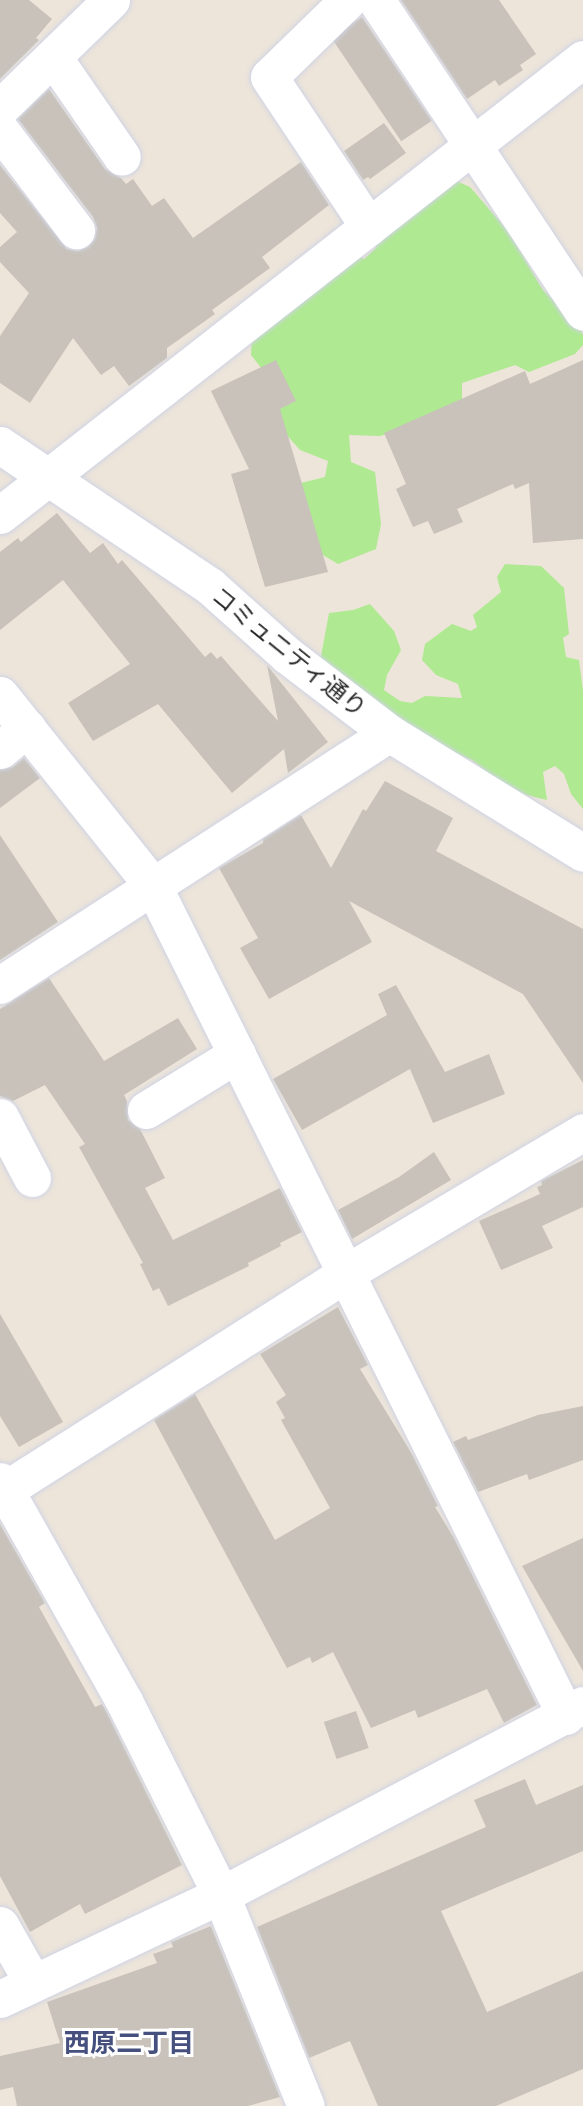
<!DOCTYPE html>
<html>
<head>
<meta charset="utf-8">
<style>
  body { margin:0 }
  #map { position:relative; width:583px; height:2106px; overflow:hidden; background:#ede5da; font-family:Jost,"Noto Sans JP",sans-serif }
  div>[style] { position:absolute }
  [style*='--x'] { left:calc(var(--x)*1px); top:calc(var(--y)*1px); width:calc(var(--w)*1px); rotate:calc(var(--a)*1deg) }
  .green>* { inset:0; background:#afe991 }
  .building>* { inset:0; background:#c8c2ba; transform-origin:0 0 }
  .roads { filter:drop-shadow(0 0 2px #cfd3e4) drop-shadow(0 0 2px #cfd3e4) }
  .minor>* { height:37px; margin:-18.5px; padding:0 18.5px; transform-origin:18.5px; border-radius:18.5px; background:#fff }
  span { translate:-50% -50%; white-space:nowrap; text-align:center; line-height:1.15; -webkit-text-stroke:6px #fff; paint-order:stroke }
  .street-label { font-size:24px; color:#2a2a2a }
  .neighbourhood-label { font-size:26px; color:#46507e; font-weight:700 }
</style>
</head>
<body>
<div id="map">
  <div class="green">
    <div style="clip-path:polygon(454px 180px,470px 187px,508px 231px,543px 290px,578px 325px,583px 335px,583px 345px,575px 354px,529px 372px,515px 365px,462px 383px,462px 404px,402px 429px,380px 436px,349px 435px,351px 462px,375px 472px,381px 524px,376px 549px,338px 564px,318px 552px,301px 483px,325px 477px,328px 461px,300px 450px,276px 423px,273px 383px,251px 355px,252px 335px,352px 253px,364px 259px,376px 248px,381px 233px)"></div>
    <div style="clip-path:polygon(505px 564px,541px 566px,564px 588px,569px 634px,563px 638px,566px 657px,579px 660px,583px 691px,583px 809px,571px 794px,564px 774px,555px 766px,543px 772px,547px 800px,526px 795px,492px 776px,472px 760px,450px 751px,319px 667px,329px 613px,353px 610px,370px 604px,394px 631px,401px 650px,387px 675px,384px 690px,400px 701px,412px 703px,425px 696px,462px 698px,458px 684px,436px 675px,422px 660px,425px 644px,452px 624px,471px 631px,477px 627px,473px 615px,501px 592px,497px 577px)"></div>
  </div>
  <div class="building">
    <div style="clip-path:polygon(0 0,29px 0,52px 19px,36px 38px,39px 40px,0 79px)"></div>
    <div style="clip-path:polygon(401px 0,499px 0,536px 54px,520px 65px,523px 70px,499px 86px,495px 80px,467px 99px)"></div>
    <div style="left:362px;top:17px;width:125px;height:37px;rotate:56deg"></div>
    <div style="clip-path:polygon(49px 89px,105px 169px,121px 178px,126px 184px,133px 179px,152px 206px,164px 198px,193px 238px,301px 162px,329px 205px,262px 257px,270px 268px,212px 310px,215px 314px,167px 348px,167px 358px,129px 386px,114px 366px,101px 375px,73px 338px,30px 403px,0 383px,0 336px,29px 293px,0 262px,0 247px,17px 232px,0 213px,0 165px,67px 249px,78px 251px,88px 247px,95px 239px,97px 228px,93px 217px,18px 119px)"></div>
    <div style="clip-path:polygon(384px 123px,406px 153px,370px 179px,368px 177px,363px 180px,344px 151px)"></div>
    <div style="clip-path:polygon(276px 360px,296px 401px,280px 409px,328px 572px,265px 587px,231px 474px,249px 469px,211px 391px)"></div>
    <div style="clip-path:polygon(583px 360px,583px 539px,533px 543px,529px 483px,515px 489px,513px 484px,457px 509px,463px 522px,434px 534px,428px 521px,413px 527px,396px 489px,406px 484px,384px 433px,525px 371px,530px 384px)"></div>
    <div style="clip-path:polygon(57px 513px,90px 553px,103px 543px,118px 564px,122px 560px,205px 657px,211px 652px,217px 659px,221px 656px,278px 721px,267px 665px,328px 742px,288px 773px,284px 749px,232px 793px,158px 704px,93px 741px,68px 703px,130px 664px,63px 580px,0 630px,0 552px,18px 538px,21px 542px)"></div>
    <div style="clip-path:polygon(24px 758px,40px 778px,0 808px,0 770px,13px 767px)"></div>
    <div style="clip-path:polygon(385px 781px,453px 818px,436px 851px,583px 929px,583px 1083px,523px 994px,349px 901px,372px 942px,269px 999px,240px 948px,258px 938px,219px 868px,263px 843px,263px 839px,301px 815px,331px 868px,363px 809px,366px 811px)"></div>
    <div style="clip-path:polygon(0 835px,58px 922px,0 960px)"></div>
    <div style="clip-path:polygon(49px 978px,104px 1061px,178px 1018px,197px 1049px,124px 1095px,127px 1101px,128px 1120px,140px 1129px,165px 1178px,145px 1188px,173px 1240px,280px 1188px,302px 1232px,280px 1243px,281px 1246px,248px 1263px,249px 1266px,168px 1306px,159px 1288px,153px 1291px,140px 1264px,143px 1263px,79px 1147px,85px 1144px,45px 1085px,13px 1101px,0 1096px,0 1009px)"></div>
    <div style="clip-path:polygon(396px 985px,445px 1072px,489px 1054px,505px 1094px,433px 1123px,410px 1069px,302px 1130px,273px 1079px,387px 1015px,378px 994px)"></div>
    <div style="clip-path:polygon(434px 1152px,451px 1180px,352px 1239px,338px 1210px,399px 1177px)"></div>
    <div style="clip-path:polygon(583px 1160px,583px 1207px,542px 1226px,553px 1248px,501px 1270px,479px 1221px,540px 1194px,537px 1187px,542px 1185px,541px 1181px)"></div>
    <div style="clip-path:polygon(338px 1307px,368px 1365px,360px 1369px,412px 1454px,438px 1506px,435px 1507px,454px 1538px,537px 1705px,504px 1723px,487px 1689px,418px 1718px,415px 1710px,371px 1728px,333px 1652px,312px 1663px,310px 1657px,287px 1668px,154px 1420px,195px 1394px,275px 1540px,330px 1508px,281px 1420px,285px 1418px,276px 1402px,286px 1395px,260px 1354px)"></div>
    <div style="clip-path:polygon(0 1314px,63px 1422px,19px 1447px,0 1416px)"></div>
    <div style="clip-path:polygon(583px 1406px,583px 1460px,529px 1480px,527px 1474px,478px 1492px,453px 1442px,466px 1436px,468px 1440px,538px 1415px)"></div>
    <div style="clip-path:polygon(0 1524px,45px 1603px,39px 1607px,95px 1707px,102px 1704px,106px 1711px,182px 1865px,85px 1914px,80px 1904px,30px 1932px,0 1876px)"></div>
    <div style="clip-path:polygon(583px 1538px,583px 1671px,522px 1566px)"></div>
    <div style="left:356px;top:1711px;width:39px;height:34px;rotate:71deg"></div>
    <div style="clip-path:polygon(525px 1779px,536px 1805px,583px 1785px,583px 1851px,441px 1911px,487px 2012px,583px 1971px,583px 2069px,496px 2106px,378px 2106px,350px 2041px,309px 2058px,257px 1927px,486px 1827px,474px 1800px)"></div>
    <div style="clip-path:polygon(211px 1926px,280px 2097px,248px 2106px,17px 2106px,13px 2087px,0 2090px,0 2056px,60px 2043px,47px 2002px,157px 1963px,153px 1954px,173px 1947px,171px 1942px)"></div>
  </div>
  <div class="roads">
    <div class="minor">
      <div style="--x:348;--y:0;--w:110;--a:135.7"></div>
      <div style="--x:269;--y:77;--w:180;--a:56.3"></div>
      <div style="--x:376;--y:0;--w:374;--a:56.4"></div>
      <div style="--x:53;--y:57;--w:121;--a:55.4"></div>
      <div style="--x:0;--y:108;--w:155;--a:-44.2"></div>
      <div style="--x:0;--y:130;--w:126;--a:52.8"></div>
      <div style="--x:0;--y:445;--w:254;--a:33.9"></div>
      <div style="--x:211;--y:587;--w:102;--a:41.8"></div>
      <div style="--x:287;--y:655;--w:128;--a:37.4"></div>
      <div style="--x:389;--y:733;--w:228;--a:31.7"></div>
      <div style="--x:0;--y:515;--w:740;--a:-38.03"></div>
      <div style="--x:0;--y:695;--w:245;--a:51.3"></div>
      <div style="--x:153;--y:886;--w:927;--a:63.55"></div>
      <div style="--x:0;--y:750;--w:35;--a:-39"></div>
      <div style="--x:0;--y:985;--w:463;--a:-32.9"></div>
      <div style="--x:146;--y:1110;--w:107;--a:-31.6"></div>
      <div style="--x:0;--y:1117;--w:69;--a:62.3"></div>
      <div style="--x:0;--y:1481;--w:253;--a:60.6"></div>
      <div style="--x:124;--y:1701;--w:217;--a:63.4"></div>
      <div style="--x:221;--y:1895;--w:227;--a:68.1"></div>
      <div style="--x:0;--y:1493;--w:410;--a:-32.4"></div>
      <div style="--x:346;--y:1273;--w:276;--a:-30.7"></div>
      <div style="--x:0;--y:1925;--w:67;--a:60.4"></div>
      <div style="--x:0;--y:1999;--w:244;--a:-25.2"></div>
      <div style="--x:221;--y:1895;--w:409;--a:-27.7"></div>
    </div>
  </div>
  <div class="street-label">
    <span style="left:289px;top:652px;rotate:39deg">コミュニティ通り</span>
  </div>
  <div class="neighbourhood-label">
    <span style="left:129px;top:2044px">西原二丁目</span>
  </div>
</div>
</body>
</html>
